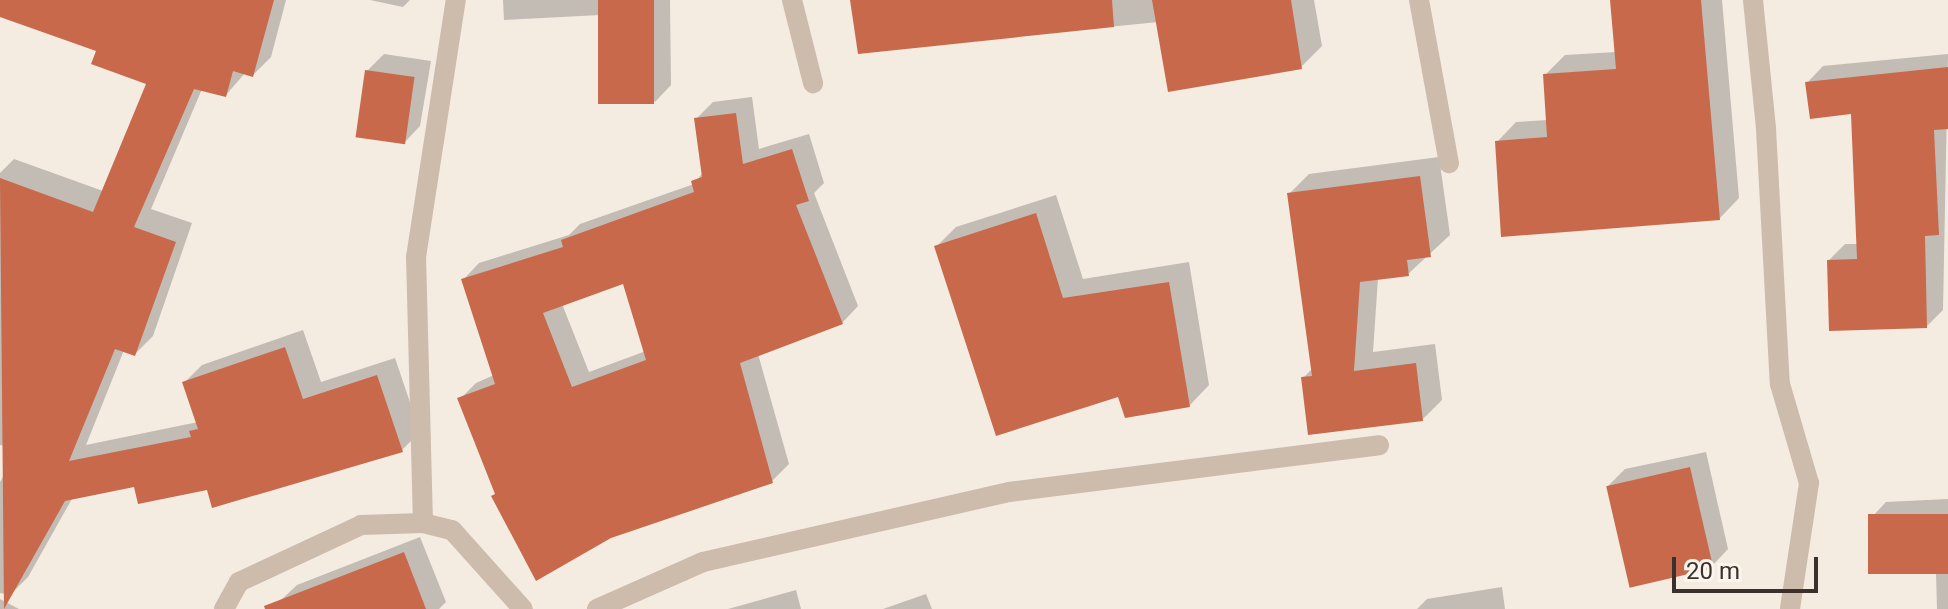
<!DOCTYPE html>
<html>
<head>
<meta charset="utf-8">
<style>
  body { margin:0 }
  #map { position:relative; width:1948px; height:609px; overflow:hidden; background:#f4ebe1; font-family:Roboto,sans-serif }
  div>[style] { position:absolute }
  [style*='--x'] { left:calc(var(--x)*1px); top:calc(var(--y)*1px); width:calc(var(--w)*1px); rotate:calc(var(--a)*1deg) }
  .shadow>* { inset:0; background:#0003 }
  .building>* { inset:0; background:#c8694b; transform-origin:0 0 }
  .minor>* { height:20px; margin:-10px; padding:0 10px; transform-origin:10px; border-radius:10px; background:#cdbbac }
  span { translate:-50% -50%; white-space:nowrap; text-align:center; line-height:1.15; -webkit-text-stroke:6px #fbf5ee; paint-order:stroke }
  .scale { position:absolute; left:1672px; top:557px; width:146px; height:36px; box-sizing:border-box; border:4px solid #3b302b; border-top:0; padding-left:10px; font-size:24px; line-height:28px; white-space:nowrap; color:#3b302b; -webkit-text-stroke:6px #fbf5ee; paint-order:stroke }
</style>
</head>
<body>
<div id="map">
  <div class="shadow">
    <div style="clip-path:polygon(0 0,286px 0,271px 57px,253px 75px,245px 73px,226px 95px,202px 89px,151px 209px,192px 223px,153px 336px,135px 354px,124px 350px,86px 445px,198px 422px,184px 383px,202px 365px,303px 330px,321px 382px,395px 358px,420px 432px,402px 450px,209px 488px,136px 485px,73px 497px,28px 577px,10px 595px,0 593px,0 482px,19px 449px,0 445px,0 173px,14px 159px,103px 191px,149px 83px,99px 50px,0 15px)"></div>
    <div style="clip-path:polygon(370px 0,410px 0,403px 7px)"></div>
    <div style="clip-path:polygon(503px 0,670px 0,671px 85px,655px 102px,600px 15px,504px 20px)"></div>
    <div style="clip-path:polygon(852px 0,1314px 0,1322px 46px,1301px 67px,1158px 22px,859px 52px)"></div>
    <div style="clip-path:polygon(1612px 0,1722px 0,1739px 198px,1720px 218px,1497px 142px,1516px 122px,1548px 120px,1545px 75px,1565px 55px,1616px 52px)"></div>
    <div style="clip-path:polygon(384px 54px,431px 61px,420px 126px,404px 143px,367px 71px)"></div>
    <div style="clip-path:polygon(1948px 54px,1943px 310px,1927px 326px,1829px 260px,1845px 244px,1858px 244px,1852px 112px,1807px 83px,1823px 66px)"></div>
    <div style="clip-path:polygon(evenodd,752px 97px,759px 149px,809px 134px,824px 183px,814px 193px,858px 306px,842px 323px,758px 354px,789px 464px,772px 481px,497px 493px,460px 399px,476px 383px,494px 375px,463px 280px,479px 263px,569px 235px,580px 224px,694px 184px,704px 171px,696px 119px,713px 102px,752px 97px,625px 281px,646px 351px,589px 372px,562px 304px,625px 281px)"></div>
    <div style="clip-path:polygon(1439px 157px,1450px 235px,1408px 274px,1378px 278px,1373px 352px,1435px 344px,1442px 400px,1422px 420px,1303px 378px,1313px 368px,1289px 194px,1309px 174px)"></div>
    <div style="clip-path:polygon(1056px 195px,1083px 279px,1189px 262px,1209px 385px,1189px 406px,1120px 394px,936px 247px,956px 227px)"></div>
    <div style="clip-path:polygon(1706px 452px,1728px 549px,1712px 566px,1608px 486px,1625px 469px)"></div>
    <div style="clip-path:polygon(1948px 499px,1948px 609px,1937px 609px,1936px 573px,1870px 519px,1886px 502px)"></div>
    <div style="clip-path:polygon(420px 537px,446px 602px,439px 609px,283px 609px,280px 601px,297px 585px)"></div>
    <div style="clip-path:polygon(1502px 587px,1505px 609px,1417px 609px,1427px 599px)"></div>
    <div style="clip-path:polygon(796px 590px,801px 609px,728px 609px)"></div>
    <div style="clip-path:polygon(926px 594px,932px 609px,883px 609px)"></div>
    <div style="clip-path:polygon(0 599px,19px 609px,0 609px)"></div>
  </div>
  <div class="building">
    <div style="clip-path:polygon(0 0,274px 0,253px 77px,233px 71px,226px 97px,194px 89px,134px 227px,176px 242px,135px 356px,115px 349px,69px 461px,191px 437px,189px 431px,198px 429px,182px 382px,285px 347px,303px 399px,377px 375px,403px 452px,212px 508px,207px 490px,138px 504px,134px 487px,65px 501px,4px 609px,0 178px,93px 212px,146px 84px,91px 64px,96px 51px,0 17px)"></div>
    <div style="left:598px;top:0;width:56px;height:104px"></div>
    <div style="clip-path:polygon(850px 0,1112px 0,1114px 27px,858px 54px)"></div>
    <div style="clip-path:polygon(1152px 0,1291px 0,1302px 69px,1168px 92px)"></div>
    <div style="clip-path:polygon(1610px 0,1701px 0,1720px 220px,1501px 237px,1495px 141px,1547px 137px,1543px 74px,1616px 69px)"></div>
    <div style="clip-path:polygon(1948px 67px,1948px 129px,1934px 130px,1939px 235px,1925px 236px,1927px 328px,1829px 331px,1827px 260px,1857px 259px,1851px 114px,1810px 119px,1805px 82px)"></div>
    <div style="left:365px;top:70px;width:50px;height:68px;rotate:8deg"></div>
    <div style="clip-path:polygon(evenodd,736px 113px,743px 164px,792px 149px,809px 201px,796px 205px,843px 324px,740px 363px,773px 483px,611px 538px,536px 581px,491px 496px,495px 494px,457px 398px,495px 384px,461px 279px,563px 247px,561px 240px,694px 192px,691px 181px,702px 177px,694px 118px,736px 113px,623px 284px,646px 360px,572px 387px,543px 313px,623px 284px)"></div>
    <div style="clip-path:polygon(1420px 176px,1431px 257px,1407px 260px,1409px 276px,1360px 282px,1354px 371px,1416px 363px,1423px 421px,1308px 435px,1301px 377px,1312px 376px,1287px 193px)"></div>
    <div style="clip-path:polygon(1036px 213px,1063px 298px,1169px 282px,1190px 407px,1125px 418px,1118px 397px,996px 436px,934px 246px)"></div>
    <div style="left:1690px;top:467px;width:104px;height:86px;rotate:77deg"></div>
    <div style="left:1948px;top:514px;width:60px;height:80px;rotate:90deg"></div>
    <div style="clip-path:polygon(404px 552px,426px 609px,265px 609px,264px 606px)"></div>
  </div>
  <div class="minor">
    <div style="--x:792;--y:0;--w:86;--a:75.8"></div>
    <div style="--x:1419;--y:0;--w:166;--a:79.6"></div>
    <div style="--x:1753;--y:0;--w:130;--a:84.2"></div>
    <div style="--x:1766;--y:129;--w:255;--a:86.9"></div>
    <div style="--x:1780;--y:384;--w:103;--a:73.7"></div>
    <div style="--x:1809;--y:483;--w:127;--a:98.6"></div>
    <div style="--x:423;--y:523;--w:266;--a:-91.5"></div>
    <div style="--x:416;--y:257;--w:260;--a:-81.2"></div>
    <div style="--x:224;--y:609;--w:31;--a:-61"></div>
    <div style="--x:239;--y:582;--w:135;--a:-25"></div>
    <div style="--x:361;--y:525;--w:62;--a:-1.8"></div>
    <div style="--x:423;--y:523;--w:30;--a:14"></div>
    <div style="--x:452;--y:530;--w:106;--a:48.1"></div>
    <div style="--x:597;--y:609;--w:116;--a:-23.9"></div>
    <div style="--x:703;--y:562;--w:314;--a:-12.9"></div>
    <div style="--x:1009;--y:492;--w:373;--a:-7.2"></div>
  </div>
  <div class="scale">20 m</div>
</div>
</body>
</html>
